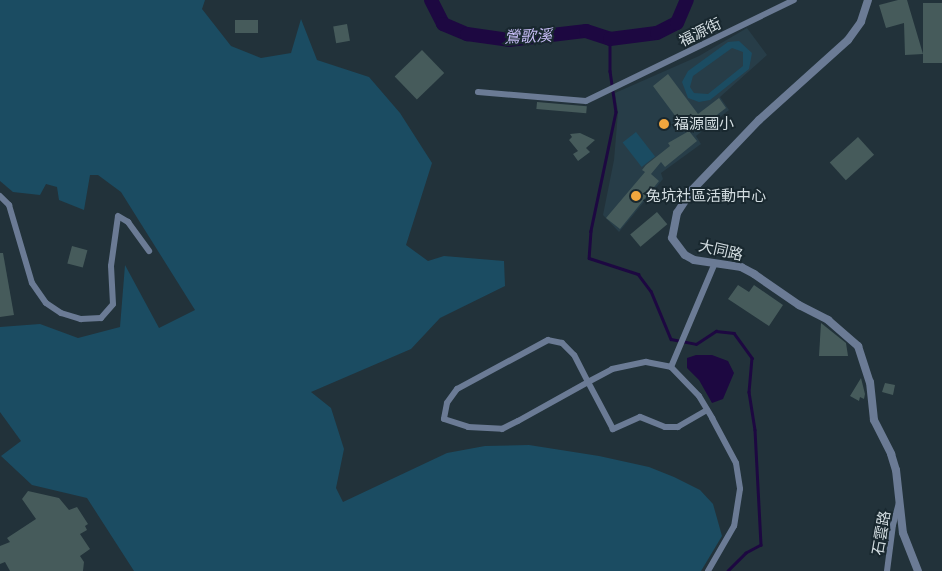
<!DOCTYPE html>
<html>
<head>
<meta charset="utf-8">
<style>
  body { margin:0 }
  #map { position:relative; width:942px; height:571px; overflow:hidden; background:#22323a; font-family:"IBM Plex Sans","Noto Sans TC",sans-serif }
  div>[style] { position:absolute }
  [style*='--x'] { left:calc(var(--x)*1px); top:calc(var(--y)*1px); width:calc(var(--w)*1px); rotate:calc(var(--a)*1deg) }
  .built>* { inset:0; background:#273d48 }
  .green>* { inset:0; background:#1b4c62; transform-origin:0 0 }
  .water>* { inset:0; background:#1d0841 }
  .stream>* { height:2.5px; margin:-1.25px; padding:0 1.25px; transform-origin:1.25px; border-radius:1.25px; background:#1d0841 }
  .river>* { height:14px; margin:-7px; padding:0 7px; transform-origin:7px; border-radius:7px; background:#1d0841 }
  .building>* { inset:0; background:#465b5b; transform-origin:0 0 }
  .minor>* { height:6px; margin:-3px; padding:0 3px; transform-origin:3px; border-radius:3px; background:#6b7b95 }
  .tertiary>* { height:8px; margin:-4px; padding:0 4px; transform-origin:4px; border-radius:4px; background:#6b7b95 }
  .dots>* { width:14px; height:14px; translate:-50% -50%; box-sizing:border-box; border:2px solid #19282f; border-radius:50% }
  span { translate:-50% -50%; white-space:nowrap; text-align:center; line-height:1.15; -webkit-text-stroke:4px #19282f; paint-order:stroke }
  .street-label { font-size:15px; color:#d3dde1 }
  .poi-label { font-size:15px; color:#d3dde1 }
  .left { translate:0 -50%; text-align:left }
  .water-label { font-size:16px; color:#c6bcf4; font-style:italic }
</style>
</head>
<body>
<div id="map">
  <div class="built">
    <div style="clip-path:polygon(747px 28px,767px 55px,720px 97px,729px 110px,696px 136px,701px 144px,661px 173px,663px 179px,619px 232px,603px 215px,614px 160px,618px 112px,615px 93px,699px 56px)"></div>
  </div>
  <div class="green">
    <div style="clip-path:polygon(0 0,205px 0,202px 9px,231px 46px,261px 58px,291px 53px,301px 19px,317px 60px,369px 77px,400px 113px,432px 163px,406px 245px,428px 261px,444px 256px,504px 261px,505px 286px,440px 318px,411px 349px,311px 392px,331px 408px,344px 449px,336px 488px,343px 502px,447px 453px,485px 446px,529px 445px,599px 456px,649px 467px,674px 477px,700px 490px,713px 504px,722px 536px,701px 571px,134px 571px,87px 498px,32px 485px,1px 456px,21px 441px,0 412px,0 327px,40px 324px,78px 338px,120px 327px,125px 265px,159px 328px,195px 310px,121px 192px,98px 175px,90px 175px,84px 210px,59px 200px,57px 187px,46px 184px,40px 195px,13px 192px,0 181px)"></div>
    <div style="clip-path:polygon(evenodd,739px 41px,752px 53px,749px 69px,710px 100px,699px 102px,688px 98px,682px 82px,688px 71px,728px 42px,739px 41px,732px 48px,743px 52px,743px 66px,708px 94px,694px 93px,690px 87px,693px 76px,732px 48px)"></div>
    <div style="left:636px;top:132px;width:31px;height:17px;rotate:52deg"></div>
  </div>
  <div class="water">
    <div style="clip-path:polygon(696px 355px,712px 355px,728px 361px,734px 373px,723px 399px,712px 403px,699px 380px,687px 368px,687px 358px)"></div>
  </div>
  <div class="stream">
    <div style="--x:610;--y:39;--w:32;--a:90"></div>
    <div style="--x:610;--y:71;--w:41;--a:81.7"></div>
    <div style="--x:616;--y:112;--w:122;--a:101.9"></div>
    <div style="--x:591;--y:231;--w:27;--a:94"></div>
    <div style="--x:589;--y:258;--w:52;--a:18.1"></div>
    <div style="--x:638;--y:274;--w:21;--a:53"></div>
    <div style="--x:651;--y:291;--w:52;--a:67.4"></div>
    <div style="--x:671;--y:339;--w:25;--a:11"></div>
    <div style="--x:696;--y:344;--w:24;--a:-33"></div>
    <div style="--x:716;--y:331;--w:18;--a:6"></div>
    <div style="--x:734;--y:333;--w:31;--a:54"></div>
    <div style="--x:752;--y:358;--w:34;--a:95"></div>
    <div style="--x:749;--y:392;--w:38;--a:81"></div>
    <div style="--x:755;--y:430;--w:115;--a:87"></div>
    <div style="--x:761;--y:545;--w:17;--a:152"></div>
    <div style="--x:746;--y:553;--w:25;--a:135"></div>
  </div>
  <div class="river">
    <div style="--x:431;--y:0;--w:27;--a:63"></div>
    <div style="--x:443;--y:24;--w:26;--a:23"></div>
    <div style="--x:467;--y:34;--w:42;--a:8.1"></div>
    <div style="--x:509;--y:40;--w:78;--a:-6.7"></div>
    <div style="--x:586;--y:31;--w:25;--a:18"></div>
    <div style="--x:610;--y:39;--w:47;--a:-7.3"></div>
    <div style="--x:657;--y:33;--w:22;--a:-27"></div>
    <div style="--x:677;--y:23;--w:25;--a:-67"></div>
  </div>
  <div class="building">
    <div style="clip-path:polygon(898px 0,907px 0,923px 54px,905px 55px,904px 23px,886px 28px,879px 5px)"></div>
    <div style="left:923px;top:3px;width:19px;height:60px"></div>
    <div style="left:235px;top:20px;width:23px;height:13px"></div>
    <div style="left:347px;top:24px;width:17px;height:14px;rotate:80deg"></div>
    <div style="left:422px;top:50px;width:32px;height:38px;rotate:46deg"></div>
    <div style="clip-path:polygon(668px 74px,698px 114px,719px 98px,726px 108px,705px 124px,699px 124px,694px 117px,688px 122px,679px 121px,653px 86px)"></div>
    <div style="left:537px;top:102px;width:50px;height:7px;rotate:5deg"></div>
    <div style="clip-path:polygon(689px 131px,697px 141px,665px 167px,661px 162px,651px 174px,659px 181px,620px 229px,606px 218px,645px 172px,642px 170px,646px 165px,670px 146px,668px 143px)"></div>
    <div style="clip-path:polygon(580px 133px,595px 140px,586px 148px,590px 152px,578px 161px,573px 154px,578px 151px,569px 140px,572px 137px,570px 134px)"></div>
    <div style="left:858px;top:137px;width:24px;height:38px;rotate:48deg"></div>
    <div style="left:657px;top:212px;width:16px;height:35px;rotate:50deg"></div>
    <div style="left:72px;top:246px;width:16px;height:18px;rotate:15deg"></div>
    <div style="clip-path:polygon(0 253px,3px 253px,14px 315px,0 317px)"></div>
    <div style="clip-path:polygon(738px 285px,749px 292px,754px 285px,783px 305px,769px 326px,728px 299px)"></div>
    <div style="clip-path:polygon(821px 323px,846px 343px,848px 356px,819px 356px)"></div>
    <div style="clip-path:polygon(861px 378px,865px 394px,864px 399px,860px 397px,859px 401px,850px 396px)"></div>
    <div style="clip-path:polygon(885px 383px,895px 385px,893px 395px,882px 392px)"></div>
    <div style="clip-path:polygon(28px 491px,59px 498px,69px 510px,77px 507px,88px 524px,85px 526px,87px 530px,80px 534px,90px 549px,80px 556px,84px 562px,83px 571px,10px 571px,5px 562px,0 564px,0 546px,10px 542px,7px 538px,36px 519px,22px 499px)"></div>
  </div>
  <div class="minor">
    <div style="--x:478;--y:92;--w:108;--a:4.8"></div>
    <div style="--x:586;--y:101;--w:231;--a:-25.9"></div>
    <div style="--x:0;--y:196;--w:13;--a:45"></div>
    <div style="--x:9;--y:205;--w:81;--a:73.6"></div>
    <div style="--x:32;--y:283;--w:24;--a:55"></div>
    <div style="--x:46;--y:303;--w:18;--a:34"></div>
    <div style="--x:61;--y:313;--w:21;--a:17"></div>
    <div style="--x:81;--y:319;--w:20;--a:-3"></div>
    <div style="--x:101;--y:318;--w:18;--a:-49"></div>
    <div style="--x:113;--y:304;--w:38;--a:-93"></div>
    <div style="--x:111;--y:266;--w:50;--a:-82"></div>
    <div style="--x:118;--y:216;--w:12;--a:31"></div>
    <div style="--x:128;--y:222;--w:36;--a:54"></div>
    <div style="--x:671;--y:367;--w:111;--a:-67.1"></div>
    <div style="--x:707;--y:410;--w:34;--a:150"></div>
    <div style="--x:678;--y:427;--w:13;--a:180"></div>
    <div style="--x:665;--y:427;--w:27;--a:-158"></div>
    <div style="--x:640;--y:417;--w:30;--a:156"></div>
    <div style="--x:613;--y:429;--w:53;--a:-118"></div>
    <div style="--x:588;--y:382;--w:30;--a:-117"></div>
    <div style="--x:574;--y:355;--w:17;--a:-135"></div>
    <div style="--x:562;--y:343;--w:14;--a:-168"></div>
    <div style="--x:548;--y:340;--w:103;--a:151.7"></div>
    <div style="--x:457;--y:389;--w:17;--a:126"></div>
    <div style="--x:447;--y:403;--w:16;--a:101"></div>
    <div style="--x:444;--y:419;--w:25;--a:18"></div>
    <div style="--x:468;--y:427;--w:34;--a:3"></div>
    <div style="--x:502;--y:429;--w:18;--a:-27"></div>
    <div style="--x:518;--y:421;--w:80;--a:-29.1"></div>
    <div style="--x:588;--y:382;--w:27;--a:-28"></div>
    <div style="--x:612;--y:369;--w:35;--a:-12"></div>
    <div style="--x:646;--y:362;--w:25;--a:11"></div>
    <div style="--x:671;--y:367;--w:40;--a:46"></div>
    <div style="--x:699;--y:396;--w:26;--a:59"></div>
    <div style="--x:712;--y:418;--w:51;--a:61.9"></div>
    <div style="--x:736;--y:463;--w:26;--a:81"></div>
    <div style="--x:740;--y:489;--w:37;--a:99"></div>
    <div style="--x:734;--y:526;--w:52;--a:120"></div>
    <div style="--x:887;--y:571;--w:46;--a:-82.6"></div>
    <div style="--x:893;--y:525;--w:23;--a:-75"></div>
  </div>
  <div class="tertiary">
    <div style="--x:868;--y:0;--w:23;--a:108"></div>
    <div style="--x:861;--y:22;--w:22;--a:126"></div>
    <div style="--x:848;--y:40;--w:120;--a:138"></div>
    <div style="--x:759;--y:120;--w:97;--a:133.7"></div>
    <div style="--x:692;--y:190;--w:27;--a:123"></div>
    <div style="--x:677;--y:213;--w:25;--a:101"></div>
    <div style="--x:672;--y:238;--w:21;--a:53"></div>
    <div style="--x:685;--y:255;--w:10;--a:29"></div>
    <div style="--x:694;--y:260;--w:48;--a:8.5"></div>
    <div style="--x:741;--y:267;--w:15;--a:28"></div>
    <div style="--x:754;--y:274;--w:55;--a:34.6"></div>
    <div style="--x:799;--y:305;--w:33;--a:27"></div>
    <div style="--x:828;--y:320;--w:40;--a:41"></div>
    <div style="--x:858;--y:346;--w:38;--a:72"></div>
    <div style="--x:870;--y:382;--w:38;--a:84"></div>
    <div style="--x:874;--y:420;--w:38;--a:63"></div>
    <div style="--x:891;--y:454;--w:17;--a:73"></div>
    <div style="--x:896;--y:470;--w:63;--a:83.7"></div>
    <div style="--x:903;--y:533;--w:41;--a:68.5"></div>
  </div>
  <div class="dots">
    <div style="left:664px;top:124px;background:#f0a63e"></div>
    <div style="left:636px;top:196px;background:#f0a63e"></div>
  </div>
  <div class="street-label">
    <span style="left:700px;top:32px;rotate:-26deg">福源街</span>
    <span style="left:721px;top:250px;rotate:13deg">大同路</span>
    <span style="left:881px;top:533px;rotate:-80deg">石雲路</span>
  </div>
  <div class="poi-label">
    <span class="left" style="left:674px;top:124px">福源國小</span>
    <span class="left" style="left:646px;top:196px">兔坑社區活動中心</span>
  </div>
  <div class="water-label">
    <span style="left:528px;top:36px;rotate:-3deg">鶯歌溪</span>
  </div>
</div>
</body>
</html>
